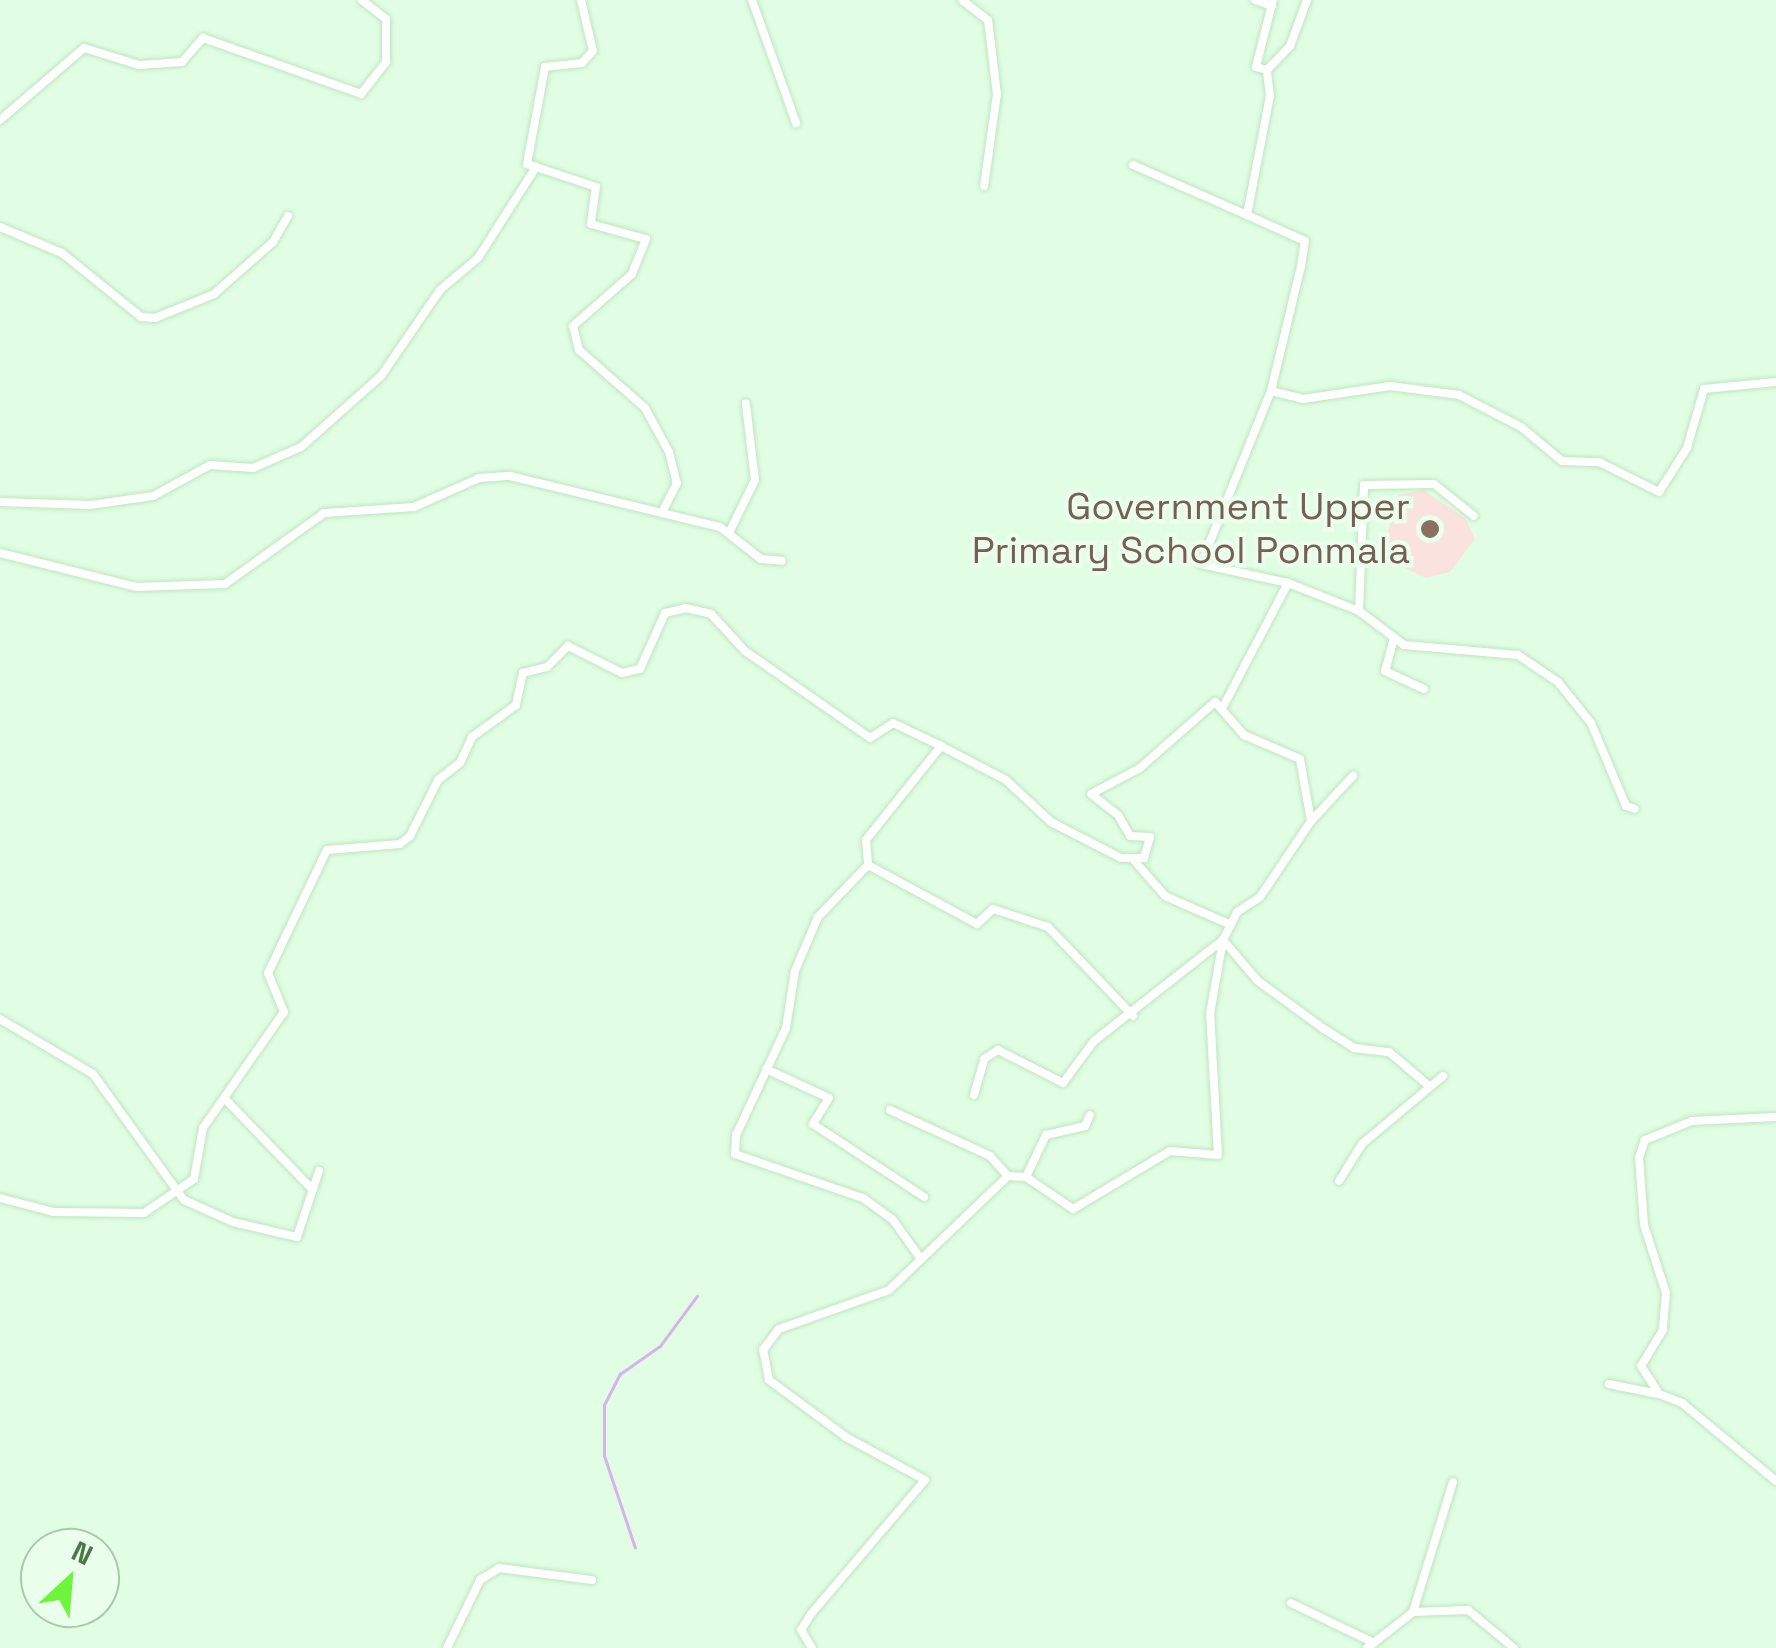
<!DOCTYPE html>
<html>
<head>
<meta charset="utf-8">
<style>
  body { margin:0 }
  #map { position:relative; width:1776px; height:1648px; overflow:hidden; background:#e1fee5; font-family:"Space Grotesk",sans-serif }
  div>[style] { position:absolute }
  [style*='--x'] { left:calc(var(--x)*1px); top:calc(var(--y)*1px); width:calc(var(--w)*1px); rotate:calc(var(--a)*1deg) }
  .education>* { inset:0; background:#fae2de }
  .stream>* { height:2.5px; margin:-1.25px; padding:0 1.25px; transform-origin:1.25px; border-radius:1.25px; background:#d6b4ea }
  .roads { filter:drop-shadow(0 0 2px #c0e5bf) drop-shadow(0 0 2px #c0e5bf) }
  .minor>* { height:8px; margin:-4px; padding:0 4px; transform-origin:4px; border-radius:4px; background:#fff }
  .dots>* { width:28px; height:28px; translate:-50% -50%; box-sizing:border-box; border:5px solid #eaffec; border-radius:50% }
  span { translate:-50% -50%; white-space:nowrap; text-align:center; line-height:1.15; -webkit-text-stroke:9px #eaffec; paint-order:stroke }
  .education-label { font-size:38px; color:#785e54 }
  .right { translate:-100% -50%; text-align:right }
  .north { position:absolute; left:20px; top:1528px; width:100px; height:100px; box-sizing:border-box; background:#eaffec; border:2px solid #abc9aa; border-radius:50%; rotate:26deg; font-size:28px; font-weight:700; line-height:40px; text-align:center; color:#4d7846 }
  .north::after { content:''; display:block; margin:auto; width:35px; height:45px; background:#6ef43b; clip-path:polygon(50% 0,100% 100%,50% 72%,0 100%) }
</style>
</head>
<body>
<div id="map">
  <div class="education">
    <div style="clip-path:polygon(1423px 490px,1465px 518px,1475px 539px,1450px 572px,1426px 578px,1381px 557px,1398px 495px)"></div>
  </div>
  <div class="stream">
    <div style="--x:635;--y:1548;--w:97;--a:-108.6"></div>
    <div style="--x:604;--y:1456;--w:51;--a:-90"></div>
    <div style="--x:604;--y:1405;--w:35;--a:-63"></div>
    <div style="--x:620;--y:1374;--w:49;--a:-35"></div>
    <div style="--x:660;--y:1346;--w:62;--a:-53.5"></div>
  </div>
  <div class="roads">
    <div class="minor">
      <div style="--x:581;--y:0;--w:52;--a:76.8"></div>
      <div style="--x:593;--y:51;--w:16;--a:133"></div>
      <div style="--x:582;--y:63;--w:37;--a:174"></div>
      <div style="--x:545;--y:67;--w:99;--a:100.5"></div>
      <div style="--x:527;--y:164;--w:73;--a:18.4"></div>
      <div style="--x:596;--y:187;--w:37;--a:98"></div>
      <div style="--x:591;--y:224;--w:57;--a:15.3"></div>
      <div style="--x:646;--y:239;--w:38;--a:112"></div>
      <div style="--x:632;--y:274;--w:79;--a:138.6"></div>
      <div style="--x:573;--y:326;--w:25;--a:76"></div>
      <div style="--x:579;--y:350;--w:88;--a:41.3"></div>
      <div style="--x:645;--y:408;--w:50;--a:61.4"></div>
      <div style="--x:669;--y:452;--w:32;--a:76"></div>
      <div style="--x:677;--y:483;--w:34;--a:117"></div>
      <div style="--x:752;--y:0;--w:131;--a:70.3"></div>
      <div style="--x:962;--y:0;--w:33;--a:38"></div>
      <div style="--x:988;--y:20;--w:75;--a:83.1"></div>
      <div style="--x:997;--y:94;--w:93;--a:98"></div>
      <div style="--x:1255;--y:0;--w:18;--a:19"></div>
      <div style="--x:1267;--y:70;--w:11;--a:-165"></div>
      <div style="--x:1256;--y:67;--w:69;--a:-75.8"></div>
      <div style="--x:0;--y:120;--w:111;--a:-40.6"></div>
      <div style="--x:84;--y:48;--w:58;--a:17.2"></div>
      <div style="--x:139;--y:65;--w:43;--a:-4"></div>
      <div style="--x:182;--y:62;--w:32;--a:-49"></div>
      <div style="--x:203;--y:38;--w:168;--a:19.5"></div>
      <div style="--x:361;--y:94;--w:41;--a:-52"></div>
      <div style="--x:386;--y:62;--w:43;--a:-90"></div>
      <div style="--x:386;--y:19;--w:31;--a:-142"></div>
      <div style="--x:1133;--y:165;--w:124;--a:23.7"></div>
      <div style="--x:0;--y:227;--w:67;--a:22.8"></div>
      <div style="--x:62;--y:253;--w:102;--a:39"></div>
      <div style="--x:141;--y:317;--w:14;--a:4"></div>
      <div style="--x:155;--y:318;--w:64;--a:-22.1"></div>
      <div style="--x:214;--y:294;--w:79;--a:-41.4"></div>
      <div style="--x:273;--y:242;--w:30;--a:-60"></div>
      <div style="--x:1271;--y:391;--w:33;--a:14"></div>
      <div style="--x:1303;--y:399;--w:88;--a:-8.5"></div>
      <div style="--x:1390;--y:386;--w:70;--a:7.4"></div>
      <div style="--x:1459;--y:395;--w:70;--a:27.3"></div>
      <div style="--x:1521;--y:427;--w:53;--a:39.7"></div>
      <div style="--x:1562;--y:461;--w:37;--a:2"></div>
      <div style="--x:1599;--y:462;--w:67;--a:26.6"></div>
      <div style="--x:1659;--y:492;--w:52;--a:-57.5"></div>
      <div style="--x:1687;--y:448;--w:61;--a:-73.9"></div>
      <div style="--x:1704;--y:389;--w:72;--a:-5.6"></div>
      <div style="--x:0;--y:502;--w:90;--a:1.9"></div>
      <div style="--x:90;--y:505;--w:64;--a:-8.1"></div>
      <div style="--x:153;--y:496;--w:65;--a:-28.5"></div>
      <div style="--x:210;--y:465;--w:43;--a:4"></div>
      <div style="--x:253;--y:468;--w:52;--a:-23.6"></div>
      <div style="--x:301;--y:447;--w:107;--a:-41.6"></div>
      <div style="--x:381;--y:376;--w:104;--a:-55.5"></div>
      <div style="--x:440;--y:290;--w:50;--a:-40.1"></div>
      <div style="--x:478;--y:258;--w:108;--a:-57.5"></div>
      <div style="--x:729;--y:533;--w:59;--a:-63.9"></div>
      <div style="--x:755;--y:480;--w:77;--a:-96.8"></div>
      <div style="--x:0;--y:553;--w:140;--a:14"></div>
      <div style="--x:136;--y:587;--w:89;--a:-1.9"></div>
      <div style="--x:225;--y:584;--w:122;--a:-35.6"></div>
      <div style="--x:324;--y:513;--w:90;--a:-3.8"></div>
      <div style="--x:414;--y:507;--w:71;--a:-24"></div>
      <div style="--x:479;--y:478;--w:31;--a:-4"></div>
      <div style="--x:510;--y:476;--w:216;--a:13.7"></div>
      <div style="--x:720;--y:527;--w:52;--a:38"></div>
      <div style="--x:761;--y:559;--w:21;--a:5"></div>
      <div style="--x:1288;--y:583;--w:76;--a:21.5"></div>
      <div style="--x:1359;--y:611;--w:56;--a:37.1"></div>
      <div style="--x:1404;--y:645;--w:114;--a:5"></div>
      <div style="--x:1518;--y:655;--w:48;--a:34"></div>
      <div style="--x:1558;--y:682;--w:53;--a:51.2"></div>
      <div style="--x:1591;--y:723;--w:90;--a:67.1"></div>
      <div style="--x:1626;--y:806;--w:9;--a:18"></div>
      <div style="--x:1359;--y:611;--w:126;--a:-87.7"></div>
      <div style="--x:1364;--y:485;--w:70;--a:-0.8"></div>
      <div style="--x:1434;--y:484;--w:51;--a:38.7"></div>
      <div style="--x:1394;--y:638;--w:34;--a:105"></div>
      <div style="--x:1385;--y:671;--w:43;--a:24.8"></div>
      <div style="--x:1224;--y:705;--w:138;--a:-62.3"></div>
      <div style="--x:1288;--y:583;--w:89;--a:-167.7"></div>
      <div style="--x:1201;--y:564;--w:187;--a:-68"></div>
      <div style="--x:1271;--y:391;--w:129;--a:-76.5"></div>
      <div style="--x:1301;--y:266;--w:25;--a:-81"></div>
      <div style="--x:1305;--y:241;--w:64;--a:-155.9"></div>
      <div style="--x:1247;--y:215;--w:121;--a:-79.1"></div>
      <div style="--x:1270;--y:96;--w:26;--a:-97"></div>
      <div style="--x:1267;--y:70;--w:33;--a:-46"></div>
      <div style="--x:1290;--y:46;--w:49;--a:-69.7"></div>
      <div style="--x:1311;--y:821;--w:62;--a:-47"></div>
      <div style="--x:1132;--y:858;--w:50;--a:49"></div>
      <div style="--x:1165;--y:896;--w:72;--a:23.7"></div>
      <div style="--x:868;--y:865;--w:124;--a:28.4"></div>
      <div style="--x:977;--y:924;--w:22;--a:-43"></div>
      <div style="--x:993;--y:909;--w:58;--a:18.1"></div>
      <div style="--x:1048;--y:927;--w:123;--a:46.3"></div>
      <div style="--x:0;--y:1019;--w:108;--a:30.6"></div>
      <div style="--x:93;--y:1074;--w:155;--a:54.2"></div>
      <div style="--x:184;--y:1200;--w:54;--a:24.2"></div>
      <div style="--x:233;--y:1222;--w:66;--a:13.2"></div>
      <div style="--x:297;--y:1237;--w:70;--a:-71.6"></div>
      <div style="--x:766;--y:1069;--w:69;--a:24.7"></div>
      <div style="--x:829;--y:1098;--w:31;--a:122"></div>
      <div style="--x:813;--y:1124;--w:133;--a:33.3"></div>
      <div style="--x:974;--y:1095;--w:37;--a:-74"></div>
      <div style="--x:984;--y:1059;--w:17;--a:-33"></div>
      <div style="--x:998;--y:1050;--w:73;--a:26.9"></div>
      <div style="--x:1063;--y:1083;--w:52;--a:-53.6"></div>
      <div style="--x:1094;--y:1041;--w:164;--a:-38.1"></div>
      <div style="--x:1223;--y:940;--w:54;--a:49.5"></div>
      <div style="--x:1258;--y:981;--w:82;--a:36"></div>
      <div style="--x:1324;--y:1029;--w:36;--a:32"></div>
      <div style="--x:1354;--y:1048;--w:35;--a:7"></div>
      <div style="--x:1389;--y:1052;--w:52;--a:40.4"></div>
      <div style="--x:226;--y:1100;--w:125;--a:46"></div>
      <div style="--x:890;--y:1110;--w:110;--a:24.7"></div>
      <div style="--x:990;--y:1156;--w:27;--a:48"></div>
      <div style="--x:1776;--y:1117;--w:84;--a:177.3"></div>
      <div style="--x:1692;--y:1121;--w:51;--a:158"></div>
      <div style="--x:1645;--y:1140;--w:18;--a:109"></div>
      <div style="--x:1639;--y:1157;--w:68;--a:85.8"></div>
      <div style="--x:1644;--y:1225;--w:71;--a:72.1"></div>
      <div style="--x:1666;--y:1293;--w:37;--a:95"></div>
      <div style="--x:1663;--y:1330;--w:42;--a:121.4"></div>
      <div style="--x:1641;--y:1366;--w:33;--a:57"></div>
      <div style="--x:1659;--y:1394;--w:25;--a:21"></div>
      <div style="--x:1682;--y:1403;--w:122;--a:39.7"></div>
      <div style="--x:1026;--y:1177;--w:47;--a:-64.5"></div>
      <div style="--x:1046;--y:1135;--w:40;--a:-13"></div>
      <div style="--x:1085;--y:1126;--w:12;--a:-66"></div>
      <div style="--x:1339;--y:1181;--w:44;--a:-58.1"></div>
      <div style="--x:1362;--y:1144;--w:106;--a:-40"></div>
      <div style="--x:0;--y:1198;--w:56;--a:14.5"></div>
      <div style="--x:54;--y:1212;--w:90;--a:0.6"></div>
      <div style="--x:144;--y:1213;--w:60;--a:-34.2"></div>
      <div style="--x:194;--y:1179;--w:52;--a:-80"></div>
      <div style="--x:203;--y:1128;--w:141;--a:-55.1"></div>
      <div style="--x:284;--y:1012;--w:42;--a:-112.3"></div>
      <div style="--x:268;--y:973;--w:136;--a:-64.4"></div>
      <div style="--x:327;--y:850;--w:73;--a:-4.7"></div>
      <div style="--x:400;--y:844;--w:13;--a:-39"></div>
      <div style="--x:410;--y:836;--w:63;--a:-63.4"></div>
      <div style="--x:438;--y:780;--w:28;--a:-38"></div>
      <div style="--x:460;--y:763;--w:29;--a:-65"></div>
      <div style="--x:472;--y:737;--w:54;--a:-36"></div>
      <div style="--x:516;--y:705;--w:33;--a:-78"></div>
      <div style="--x:523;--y:673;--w:25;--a:-14"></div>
      <div style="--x:547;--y:667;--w:30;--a:-45"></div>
      <div style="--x:568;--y:646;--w:60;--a:26.6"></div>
      <div style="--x:622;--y:673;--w:18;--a:-13"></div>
      <div style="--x:640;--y:669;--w:61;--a:-65.9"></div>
      <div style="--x:665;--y:613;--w:22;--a:-13"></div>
      <div style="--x:686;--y:608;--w:26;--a:13"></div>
      <div style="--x:711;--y:614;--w:50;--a:47.4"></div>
      <div style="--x:745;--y:651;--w:152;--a:34.8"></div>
      <div style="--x:870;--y:738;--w:27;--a:-33"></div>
      <div style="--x:893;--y:723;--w:53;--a:25.6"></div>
      <div style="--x:941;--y:746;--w:120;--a:128.6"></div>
      <div style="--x:866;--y:840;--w:25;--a:85"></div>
      <div style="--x:868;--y:865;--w:72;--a:133.9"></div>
      <div style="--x:818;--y:917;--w:59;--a:113.1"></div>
      <div style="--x:795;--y:971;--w:58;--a:99"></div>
      <div style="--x:786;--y:1028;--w:118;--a:115"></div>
      <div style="--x:736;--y:1135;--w:19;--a:93"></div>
      <div style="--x:735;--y:1154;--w:135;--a:19"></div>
      <div style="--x:863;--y:1198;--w:37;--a:36"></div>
      <div style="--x:893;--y:1220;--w:48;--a:54.3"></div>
      <div style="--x:1609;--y:1384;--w:50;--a:11.5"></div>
      <div style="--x:1291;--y:1603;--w:92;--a:25.7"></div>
      <div style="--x:1413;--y:1612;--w:136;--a:-72.9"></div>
      <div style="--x:447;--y:1648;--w:76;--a:-64.1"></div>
      <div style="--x:480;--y:1580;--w:22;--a:-32"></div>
      <div style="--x:499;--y:1568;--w:94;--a:7.4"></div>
      <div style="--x:812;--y:1648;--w:21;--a:-121"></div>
      <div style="--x:801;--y:1630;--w:19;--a:-58"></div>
      <div style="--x:811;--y:1614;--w:176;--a:-49.6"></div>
      <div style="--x:925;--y:1480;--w:90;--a:-151.4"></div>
      <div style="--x:846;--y:1437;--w:96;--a:-143.5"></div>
      <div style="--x:769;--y:1380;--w:31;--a:-101"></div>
      <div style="--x:763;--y:1350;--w:26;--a:-53"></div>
      <div style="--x:779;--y:1329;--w:117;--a:-19.5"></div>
      <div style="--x:889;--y:1290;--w:165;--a:-43.8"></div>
      <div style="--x:1008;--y:1176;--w:18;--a:3"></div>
      <div style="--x:1026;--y:1177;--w:57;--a:34.2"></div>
      <div style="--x:1073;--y:1209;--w:113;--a:-30.9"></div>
      <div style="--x:1170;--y:1151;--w:48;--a:4.8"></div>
      <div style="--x:1218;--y:1155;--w:141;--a:-93.2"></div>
      <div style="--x:1210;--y:1014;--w:75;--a:-80"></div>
      <div style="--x:1223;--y:940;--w:31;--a:-63"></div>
      <div style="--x:1237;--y:912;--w:27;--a:-33"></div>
      <div style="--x:1260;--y:897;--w:92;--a:-56.1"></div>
      <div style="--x:1311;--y:821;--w:63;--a:-100.1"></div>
      <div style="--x:1300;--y:759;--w:61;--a:-156.8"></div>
      <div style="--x:1244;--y:735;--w:44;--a:-131.3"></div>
      <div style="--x:1215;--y:702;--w:100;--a:138.7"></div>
      <div style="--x:1140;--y:768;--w:55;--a:152"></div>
      <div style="--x:1091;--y:794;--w:34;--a:38"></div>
      <div style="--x:1118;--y:815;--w:24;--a:60"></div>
      <div style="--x:1130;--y:836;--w:20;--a:3"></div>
      <div style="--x:1150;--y:837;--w:22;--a:106"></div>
      <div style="--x:1144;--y:858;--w:23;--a:180"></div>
      <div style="--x:1121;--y:858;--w:79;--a:-152.8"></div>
      <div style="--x:1051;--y:822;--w:62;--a:-137"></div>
      <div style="--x:1006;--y:780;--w:73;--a:-152.4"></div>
      <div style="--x:1367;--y:1648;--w:58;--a:-38"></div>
      <div style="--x:1413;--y:1612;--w:55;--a:-2.1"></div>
      <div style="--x:1468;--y:1610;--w:60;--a:39.6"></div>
    </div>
  </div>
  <div class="dots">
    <div style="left:1430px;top:529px;background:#8d6e63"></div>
  </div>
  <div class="education-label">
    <span class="right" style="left:1410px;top:529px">Government Upper<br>Primary School Ponmala</span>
  </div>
  <div class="north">N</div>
</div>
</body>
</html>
